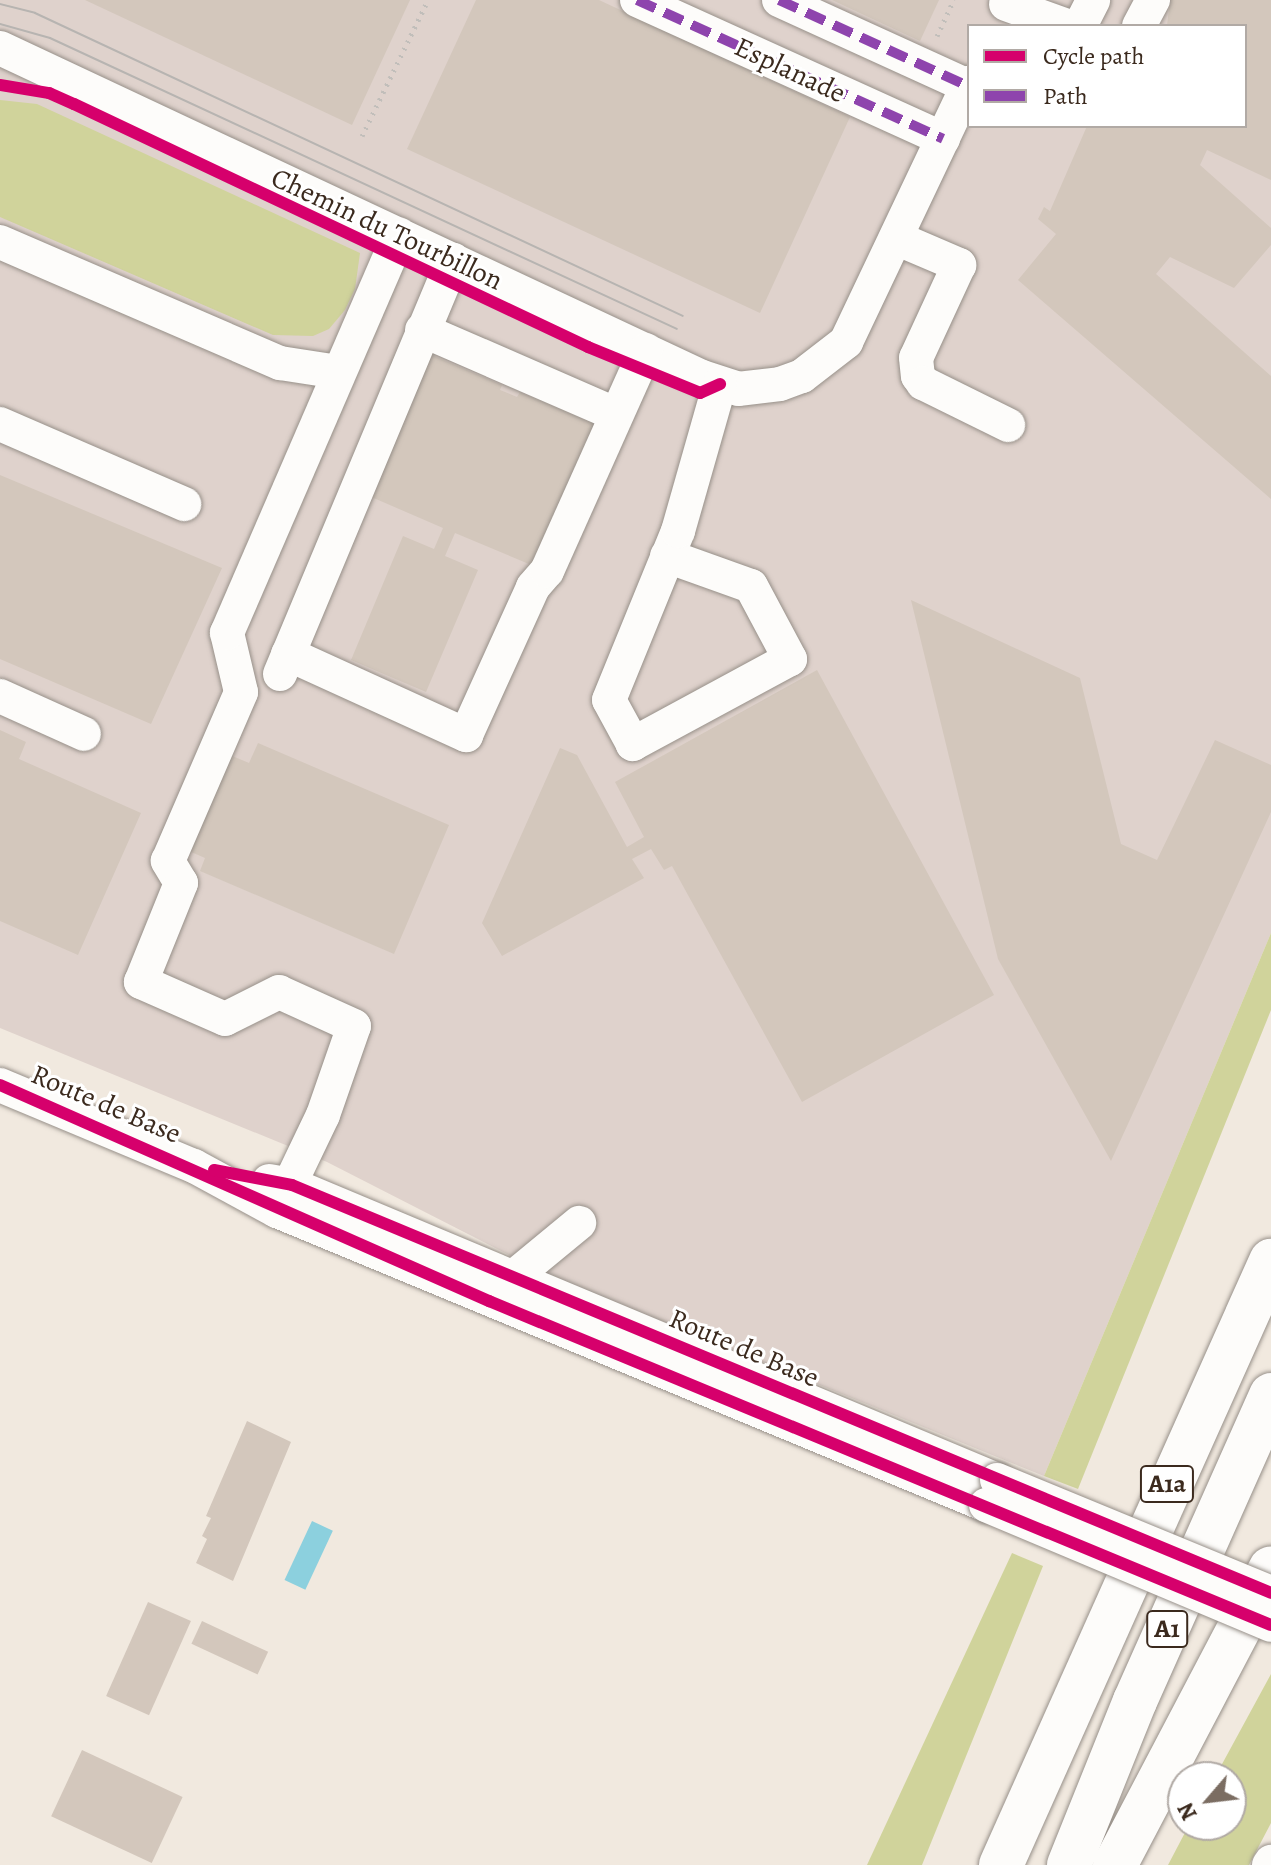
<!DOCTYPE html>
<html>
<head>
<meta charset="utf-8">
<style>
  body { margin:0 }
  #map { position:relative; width:1271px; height:1865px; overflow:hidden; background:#f1e9df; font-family:Alegreya,serif }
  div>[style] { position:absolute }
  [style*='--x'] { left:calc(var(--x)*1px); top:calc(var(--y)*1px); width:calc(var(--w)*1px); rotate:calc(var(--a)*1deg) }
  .industrial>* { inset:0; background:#dfd2cc }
  .green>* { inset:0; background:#d0d39b }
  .water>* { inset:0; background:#8cd0de; transform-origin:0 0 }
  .building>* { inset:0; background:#d3c7bc; transform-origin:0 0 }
  .path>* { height:5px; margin-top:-2.5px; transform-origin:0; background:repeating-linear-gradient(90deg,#c1beba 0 2px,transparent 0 8px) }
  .roads { filter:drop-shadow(0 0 2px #979089) drop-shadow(0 0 2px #979089) }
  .minor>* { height:34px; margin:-17px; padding:0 17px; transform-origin:17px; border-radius:17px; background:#fdfcfa }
  .highway>* { height:44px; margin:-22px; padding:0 22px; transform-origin:22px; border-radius:22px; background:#fdfcfa }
  .tram>* { height:2px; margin:-1px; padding:0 1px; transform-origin:1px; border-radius:1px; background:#b7b4b1 }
  .bridges { filter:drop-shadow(0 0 2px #979089) drop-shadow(0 0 2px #979089) }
  .minor-bridge>* { height:34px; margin:-17px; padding:0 17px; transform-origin:17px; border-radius:17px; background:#fdfcfa }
  .quiet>* { height:10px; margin-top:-5px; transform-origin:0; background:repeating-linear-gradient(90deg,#8e44ad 0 20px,transparent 0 30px) }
  .cycleway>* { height:12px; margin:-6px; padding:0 6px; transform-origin:6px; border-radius:6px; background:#d6006c }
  span { translate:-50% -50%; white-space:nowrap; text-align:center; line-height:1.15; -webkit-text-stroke:6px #fff; paint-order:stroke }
  .shield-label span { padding:2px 6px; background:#fff; border:2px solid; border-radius:6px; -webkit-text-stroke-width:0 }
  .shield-label { font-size:26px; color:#3b2a1e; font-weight:700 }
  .street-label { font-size:28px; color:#3b2a1e }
  .legend { position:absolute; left:967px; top:24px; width:280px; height:104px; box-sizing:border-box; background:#fff; border:2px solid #b1aaa5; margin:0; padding:10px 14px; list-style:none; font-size:24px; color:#3b2a1e }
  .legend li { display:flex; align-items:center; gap:16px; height:40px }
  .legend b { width:40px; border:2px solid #b1aaa5 }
  .north { position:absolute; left:1167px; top:1761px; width:80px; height:80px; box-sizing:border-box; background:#fff; border:2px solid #b1aaa5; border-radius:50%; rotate:242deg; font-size:22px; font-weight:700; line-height:32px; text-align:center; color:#3b2a1e }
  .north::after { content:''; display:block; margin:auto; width:28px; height:36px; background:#7b6d62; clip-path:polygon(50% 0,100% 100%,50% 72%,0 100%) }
</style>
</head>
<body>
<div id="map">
  <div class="industrial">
    <div style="clip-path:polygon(evenodd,0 0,1271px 0,1271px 933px,1044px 1476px,546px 1274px,327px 1162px,0 1028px,0 0,969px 26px,1245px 26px,1245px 126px,969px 126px,969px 26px)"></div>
  </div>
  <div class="green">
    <div style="clip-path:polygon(0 100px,37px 104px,360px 253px,355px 289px,345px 310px,329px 329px,313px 336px,273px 335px,0 217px)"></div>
    <div style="clip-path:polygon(1271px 933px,1271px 1010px,1078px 1489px,1044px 1476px)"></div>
    <div style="clip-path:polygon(1012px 1553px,1043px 1566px,922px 1865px,867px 1865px)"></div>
    <div style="clip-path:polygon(1271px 1674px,1271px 1823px,1249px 1865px,1168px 1865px,1189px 1825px,1231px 1825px,1231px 1777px,1215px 1777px)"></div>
  </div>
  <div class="water">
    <div style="left:312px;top:1521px;width:23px;height:65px;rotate:25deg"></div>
  </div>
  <div class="building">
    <div style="clip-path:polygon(85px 0,410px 0,352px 125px)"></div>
    <div style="clip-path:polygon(476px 0,599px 0,850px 117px,760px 313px,407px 149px)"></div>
    <div style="clip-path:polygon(832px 0,939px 0,920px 41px)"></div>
    <div style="clip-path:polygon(1170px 0,1271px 0,1271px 180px,1207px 150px,1200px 165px,1271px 228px,1271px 245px,1234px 288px,1170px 257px,1156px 274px,1271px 376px,1271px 499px,1018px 280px,1056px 234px,1038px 219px,1044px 207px,1050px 211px,1087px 126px,1245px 126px,1245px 26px,1167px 26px)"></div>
    <div style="clip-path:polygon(429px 354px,502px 385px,500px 390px,517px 397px,520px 392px,597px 425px,536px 567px,455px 533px,445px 556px,478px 570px,426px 692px,351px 660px,403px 536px,434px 549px,443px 528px,369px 496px)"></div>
    <div style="clip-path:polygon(0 475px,222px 568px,151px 724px,0 659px)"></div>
    <div style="clip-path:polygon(911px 600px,1080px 678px,1121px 844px,1157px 860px,1215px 740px,1271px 765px,1271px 812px,1111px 1161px,998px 959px)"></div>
    <div style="clip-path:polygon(817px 670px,994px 995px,802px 1102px,672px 866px,664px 870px,651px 849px,632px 859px,644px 878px,502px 956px,482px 923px,560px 748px,577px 755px,627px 847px,644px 837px,615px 782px)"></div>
    <div style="clip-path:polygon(0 730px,26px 742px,19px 759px,141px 813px,78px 955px,0 921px)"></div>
    <div style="clip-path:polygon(258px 743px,449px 825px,394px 954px,200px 871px,205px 858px,189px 851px,230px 755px,249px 763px)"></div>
    <div style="clip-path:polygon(247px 1421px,291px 1442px,233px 1581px,196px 1563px,207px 1539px,202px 1536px,211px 1518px,206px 1516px)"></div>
    <div style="left:148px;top:1602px;width:47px;height:103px;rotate:24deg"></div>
    <div style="left:202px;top:1621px;width:73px;height:25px;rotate:25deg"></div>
    <div style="left:82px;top:1750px;width:111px;height:73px;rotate:25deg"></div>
  </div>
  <div class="path">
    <div style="--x:937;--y:36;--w:40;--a:-65"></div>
    <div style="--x:362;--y:136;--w:151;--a:-64.1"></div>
  </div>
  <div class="roads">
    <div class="minor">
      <div style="--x:637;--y:0;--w:336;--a:24.4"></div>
      <div style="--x:779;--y:0;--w:208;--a:24.5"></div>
      <div style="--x:1006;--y:4;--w:65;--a:19.8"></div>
      <div style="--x:1080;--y:26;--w:29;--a:-63"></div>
      <div style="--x:1139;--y:26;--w:30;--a:-62"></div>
      <div style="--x:0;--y:48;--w:775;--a:25.11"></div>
      <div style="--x:702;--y:377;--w:38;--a:18"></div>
      <div style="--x:738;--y:389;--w:42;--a:-6.8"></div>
      <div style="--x:780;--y:384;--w:23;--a:-20"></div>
      <div style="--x:802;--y:376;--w:56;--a:-37.7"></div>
      <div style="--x:846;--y:342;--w:287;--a:-64.6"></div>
      <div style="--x:896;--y:238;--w:69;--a:23.2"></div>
      <div style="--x:959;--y:265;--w:102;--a:114.8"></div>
      <div style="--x:916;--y:358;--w:18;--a:84"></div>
      <div style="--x:918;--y:376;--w:9;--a:54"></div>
      <div style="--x:923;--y:383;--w:95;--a:26.3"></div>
      <div style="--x:0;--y:242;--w:305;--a:23.4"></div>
      <div style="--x:280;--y:363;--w:59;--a:8.8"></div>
      <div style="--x:422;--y:330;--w:210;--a:23.5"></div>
      <div style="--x:0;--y:424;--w:201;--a:23.5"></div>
      <div style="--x:667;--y:556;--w:89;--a:19.7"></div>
      <div style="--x:751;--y:586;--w:83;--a:61.9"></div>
      <div style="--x:790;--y:659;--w:179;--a:151.6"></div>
      <div style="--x:633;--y:744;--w:50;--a:-118.6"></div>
      <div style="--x:609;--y:700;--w:183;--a:-67.8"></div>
      <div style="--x:678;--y:531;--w:153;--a:-74.1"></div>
      <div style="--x:288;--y:654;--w:196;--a:24.5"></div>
      <div style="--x:466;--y:735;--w:162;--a:-65.6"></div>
      <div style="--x:533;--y:587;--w:21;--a:-49"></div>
      <div style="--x:547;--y:571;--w:242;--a:-65.9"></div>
      <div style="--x:280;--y:674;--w:449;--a:-67.3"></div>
      <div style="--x:0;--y:696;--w:92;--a:24.3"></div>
      <div style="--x:0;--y:1085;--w:210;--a:22.7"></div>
      <div style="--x:194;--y:1166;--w:94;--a:28.5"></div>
      <div style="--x:277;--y:1211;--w:768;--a:22.52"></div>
      <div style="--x:269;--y:1181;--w:23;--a:10"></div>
      <div style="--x:292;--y:1185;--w:764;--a:22.71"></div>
      <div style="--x:277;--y:1211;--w:106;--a:-64.4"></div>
      <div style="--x:323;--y:1115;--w:94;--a:-70.8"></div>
      <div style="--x:354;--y:1026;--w:82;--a:-155.6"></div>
      <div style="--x:279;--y:992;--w:60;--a:153.4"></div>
      <div style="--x:225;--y:1019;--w:92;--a:-156.2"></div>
      <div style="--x:141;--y:982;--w:107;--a:-68"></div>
      <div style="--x:181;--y:883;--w:26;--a:-121"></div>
      <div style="--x:168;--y:861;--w:184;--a:-66.6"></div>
      <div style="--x:241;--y:692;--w:61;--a:-103.3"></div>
      <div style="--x:227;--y:633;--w:434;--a:-66.6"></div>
      <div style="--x:499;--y:1289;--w:104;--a:-39.5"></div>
      <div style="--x:1269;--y:1865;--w:4;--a:-56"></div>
    </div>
    <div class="highway">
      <div style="--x:1001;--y:1865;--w:662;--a:-65.91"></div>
      <div style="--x:1069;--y:1865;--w:177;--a:-68.1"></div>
      <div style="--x:1135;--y:1701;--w:335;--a:-66"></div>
      <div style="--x:1115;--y:1865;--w:335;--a:-62.3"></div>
    </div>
  </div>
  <div class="tram">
    <div style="--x:0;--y:4;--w:36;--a:14"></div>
    <div style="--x:35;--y:13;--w:715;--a:25.06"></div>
    <div style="--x:0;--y:24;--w:52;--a:15.6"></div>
    <div style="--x:50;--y:38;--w:691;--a:24.9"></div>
  </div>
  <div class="bridges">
    <div class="minor-bridge">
      <div style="--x:997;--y:1480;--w:296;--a:22.4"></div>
      <div style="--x:986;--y:1505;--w:309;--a:22.8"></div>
    </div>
  </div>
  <div class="quiet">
    <div style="--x:637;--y:0;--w:336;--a:24.4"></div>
    <div style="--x:779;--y:0;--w:208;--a:24.5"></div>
  </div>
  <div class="cycleway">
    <div style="--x:0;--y:85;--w:50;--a:9.3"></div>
    <div style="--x:49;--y:93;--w:27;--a:24"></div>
    <div style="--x:74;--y:104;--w:569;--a:25.3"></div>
    <div style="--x:588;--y:347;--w:121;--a:22.3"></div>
    <div style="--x:700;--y:393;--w:22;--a:-24"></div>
    <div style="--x:0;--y:1085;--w:535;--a:23.83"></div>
    <div style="--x:489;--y:1301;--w:846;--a:22.51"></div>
    <div style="--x:214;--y:1170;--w:79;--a:10.9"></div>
    <div style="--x:292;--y:1185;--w:1061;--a:22.62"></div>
  </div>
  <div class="shield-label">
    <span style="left:1167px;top:1484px">A1a</span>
    <span style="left:1167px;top:1629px">A1</span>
  </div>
  <div class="street-label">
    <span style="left:790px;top:70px;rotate:25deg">Esplanade</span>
    <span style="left:387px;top:229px;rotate:25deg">Chemin du Tourbillon</span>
    <span style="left:106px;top:1104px;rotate:23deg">Route de Base</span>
    <span style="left:744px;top:1348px;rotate:23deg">Route de Base</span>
  </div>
  <ul class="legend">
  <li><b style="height:10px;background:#d6006c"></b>Cycle path</li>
  <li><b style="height:10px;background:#8e44ad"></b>Path</li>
  </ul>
  <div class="north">N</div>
</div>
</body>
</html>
